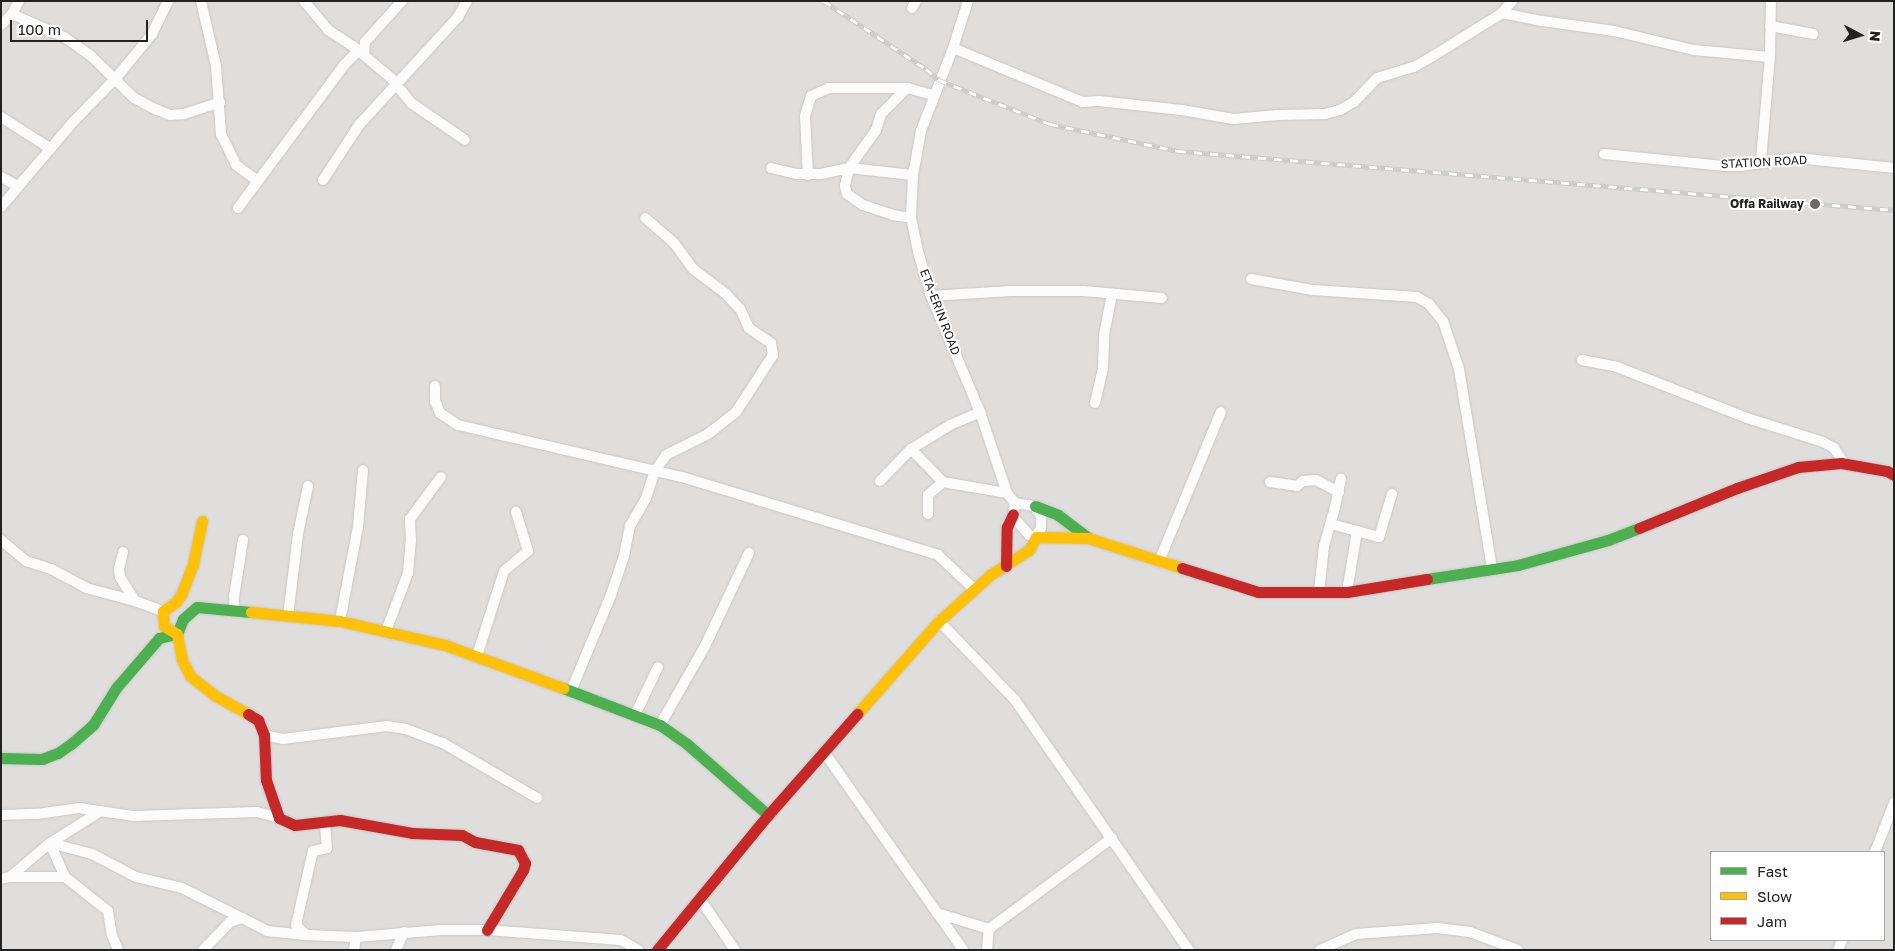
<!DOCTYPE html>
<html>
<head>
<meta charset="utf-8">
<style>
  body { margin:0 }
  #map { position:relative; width:1895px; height:951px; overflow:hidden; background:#f0eeeb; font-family:"Golos Text",sans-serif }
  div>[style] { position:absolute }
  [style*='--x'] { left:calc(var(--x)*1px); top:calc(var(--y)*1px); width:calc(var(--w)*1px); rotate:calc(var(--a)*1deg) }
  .residential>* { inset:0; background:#dfdedc }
  .roads { filter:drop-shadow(0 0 1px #c9c8c7) drop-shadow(0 0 1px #c9c8c7) }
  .street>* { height:10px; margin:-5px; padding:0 5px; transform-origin:5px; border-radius:5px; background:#fdfcfc }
  .fast>* { height:11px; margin:-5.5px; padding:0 5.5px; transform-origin:5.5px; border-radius:5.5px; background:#4caf50 }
  .slow>* { height:11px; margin:-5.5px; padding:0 5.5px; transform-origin:5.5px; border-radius:5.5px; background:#ffc107 }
  .jam>* { height:11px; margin:-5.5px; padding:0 5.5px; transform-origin:5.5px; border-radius:5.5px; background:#c62828 }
  .rail>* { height:4.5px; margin-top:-2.25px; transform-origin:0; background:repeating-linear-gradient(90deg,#fff 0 8px,#ccc 0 16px); box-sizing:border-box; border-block:1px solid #ccc }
  .dots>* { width:14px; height:14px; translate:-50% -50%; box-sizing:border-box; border:2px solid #fff; border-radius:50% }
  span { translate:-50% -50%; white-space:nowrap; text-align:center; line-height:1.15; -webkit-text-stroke:4px #fff; paint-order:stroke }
  .street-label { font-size:12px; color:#222 }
  .poi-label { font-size:12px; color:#222; font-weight:700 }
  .right { translate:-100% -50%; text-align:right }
  .frame { position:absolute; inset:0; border:2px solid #222; pointer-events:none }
  .legend { position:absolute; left:1710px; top:851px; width:175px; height:90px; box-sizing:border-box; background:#fff; border:1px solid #a7a7a7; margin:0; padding:6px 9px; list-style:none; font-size:15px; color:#222 }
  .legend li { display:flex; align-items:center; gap:10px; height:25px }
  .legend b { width:25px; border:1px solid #a7a7a7 }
  .north { position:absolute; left:1835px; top:10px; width:50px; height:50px; -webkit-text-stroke:4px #fff; paint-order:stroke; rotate:95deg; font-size:14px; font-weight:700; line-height:20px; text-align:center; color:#222 }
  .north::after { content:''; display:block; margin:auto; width:18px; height:22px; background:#222; clip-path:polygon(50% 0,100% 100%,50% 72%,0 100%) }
  .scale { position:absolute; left:10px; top:20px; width:138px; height:22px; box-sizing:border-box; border:2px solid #222; border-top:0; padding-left:6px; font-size:15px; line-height:18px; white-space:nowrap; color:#222; -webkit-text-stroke:4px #fff; paint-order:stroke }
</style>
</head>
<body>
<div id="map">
  <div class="residential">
    <div style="clip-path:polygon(evenodd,1px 1px,1894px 1px,1894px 950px,1px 950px,1px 1px,1711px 852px,1884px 852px,1884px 940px,1711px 940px,1711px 852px)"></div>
  </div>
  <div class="roads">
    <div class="street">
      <div style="--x:201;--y:1;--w:67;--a:77"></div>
      <div style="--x:216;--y:66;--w:68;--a:85.8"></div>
      <div style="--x:221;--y:134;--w:34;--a:64"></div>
      <div style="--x:236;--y:165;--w:27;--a:36"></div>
      <div style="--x:304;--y:1;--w:38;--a:50"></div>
      <div style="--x:328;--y:30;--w:30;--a:33"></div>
      <div style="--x:353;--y:46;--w:50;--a:40.1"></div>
      <div style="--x:391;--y:78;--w:32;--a:51"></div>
      <div style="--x:411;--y:103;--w:65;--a:34.4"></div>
      <div style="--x:968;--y:1;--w:49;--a:107.7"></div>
      <div style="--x:953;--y:48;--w:89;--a:111.1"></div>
      <div style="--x:921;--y:131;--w:45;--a:100.3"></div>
      <div style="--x:913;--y:175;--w:43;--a:92.7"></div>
      <div style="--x:911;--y:218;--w:38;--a:78"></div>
      <div style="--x:919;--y:255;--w:43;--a:73.7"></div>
      <div style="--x:931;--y:296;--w:126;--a:67.1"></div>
      <div style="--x:980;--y:412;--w:85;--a:71.6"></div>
      <div style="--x:1007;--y:493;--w:13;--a:51"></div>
      <div style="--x:912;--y:8;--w:8;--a:-60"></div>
      <div style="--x:1502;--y:13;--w:41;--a:11.3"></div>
      <div style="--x:1542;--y:21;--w:73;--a:7.9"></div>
      <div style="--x:1614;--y:31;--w:82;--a:13.4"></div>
      <div style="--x:1694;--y:50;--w:76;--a:5.3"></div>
      <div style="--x:12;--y:14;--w:57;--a:23.9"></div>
      <div style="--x:64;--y:37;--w:33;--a:35"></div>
      <div style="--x:91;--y:56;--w:60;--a:44.3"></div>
      <div style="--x:134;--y:98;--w:24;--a:28"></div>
      <div style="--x:155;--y:109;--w:16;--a:22"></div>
      <div style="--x:170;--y:115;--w:14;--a:-4"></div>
      <div style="--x:184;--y:114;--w:38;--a:-18"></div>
      <div style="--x:1;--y:25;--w:16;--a:-45"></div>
      <div style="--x:12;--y:14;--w:15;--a:-62"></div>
      <div style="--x:1770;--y:26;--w:44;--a:10.5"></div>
      <div style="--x:953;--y:48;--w:141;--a:22.6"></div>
      <div style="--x:1083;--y:102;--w:16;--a:-4"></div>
      <div style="--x:1099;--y:101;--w:83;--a:6.2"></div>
      <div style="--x:1182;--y:110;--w:52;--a:10"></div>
      <div style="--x:1233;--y:119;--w:45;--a:-5.1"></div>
      <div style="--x:1278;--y:115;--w:47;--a:-1.2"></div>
      <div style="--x:1325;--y:114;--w:16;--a:-15"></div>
      <div style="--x:1340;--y:110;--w:16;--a:-30"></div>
      <div style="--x:1354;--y:102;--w:33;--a:-46"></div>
      <div style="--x:1377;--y:78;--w:39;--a:-17"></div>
      <div style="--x:1414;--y:67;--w:22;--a:-30"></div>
      <div style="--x:1433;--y:56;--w:81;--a:-31.9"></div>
      <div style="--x:1502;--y:13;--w:16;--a:-50"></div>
      <div style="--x:364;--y:54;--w:12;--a:-85"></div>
      <div style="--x:365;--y:42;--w:55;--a:-47.9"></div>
      <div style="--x:907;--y:88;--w:37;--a:135"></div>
      <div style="--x:881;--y:114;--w:17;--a:107"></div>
      <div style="--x:876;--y:130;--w:47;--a:125.4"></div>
      <div style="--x:849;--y:168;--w:18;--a:103"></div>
      <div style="--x:845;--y:186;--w:8;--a:76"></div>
      <div style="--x:847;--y:194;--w:19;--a:35"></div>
      <div style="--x:863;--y:205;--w:32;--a:18"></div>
      <div style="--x:893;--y:215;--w:18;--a:9"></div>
      <div style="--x:1;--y:117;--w:59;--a:32.6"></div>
      <div style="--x:1604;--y:154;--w:122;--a:5.7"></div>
      <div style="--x:1725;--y:166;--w:16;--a:0"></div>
      <div style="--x:1741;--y:166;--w:56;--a:-8.3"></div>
      <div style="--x:1796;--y:158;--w:99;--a:5.8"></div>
      <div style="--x:1761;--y:161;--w:104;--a:-85.1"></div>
      <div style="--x:1770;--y:57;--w:56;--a:-89"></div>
      <div style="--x:771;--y:168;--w:27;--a:13"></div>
      <div style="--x:797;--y:174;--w:24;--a:0"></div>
      <div style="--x:821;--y:174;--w:29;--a:-12"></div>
      <div style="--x:849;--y:168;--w:64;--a:6.2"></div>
      <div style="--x:808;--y:175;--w:59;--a:-92.9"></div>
      <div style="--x:805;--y:116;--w:21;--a:-73"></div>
      <div style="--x:811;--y:96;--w:20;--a:-24"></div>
      <div style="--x:829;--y:88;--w:78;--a:0"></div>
      <div style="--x:907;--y:88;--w:28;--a:15"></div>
      <div style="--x:1;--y:177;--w:19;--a:28"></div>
      <div style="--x:323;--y:180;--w:66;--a:-56.8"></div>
      <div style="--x:359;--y:125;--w:147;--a:-47.5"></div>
      <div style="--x:458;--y:17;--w:18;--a:-61"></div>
      <div style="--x:1;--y:207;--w:111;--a:-49.7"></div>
      <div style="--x:73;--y:122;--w:62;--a:-45.7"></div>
      <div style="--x:116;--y:78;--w:57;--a:-50.7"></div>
      <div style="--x:152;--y:34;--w:37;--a:-64"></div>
      <div style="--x:238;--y:208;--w:179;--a:-53.4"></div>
      <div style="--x:345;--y:64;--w:20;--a:-45"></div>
      <div style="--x:1251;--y:279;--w:63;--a:10.1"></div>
      <div style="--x:1313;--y:290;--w:104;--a:3.9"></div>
      <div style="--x:1417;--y:297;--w:14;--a:30"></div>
      <div style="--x:1429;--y:304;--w:22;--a:51"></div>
      <div style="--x:1443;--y:321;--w:51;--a:71.6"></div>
      <div style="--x:1459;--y:369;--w:203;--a:80.6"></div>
      <div style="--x:931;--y:296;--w:80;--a:-3.6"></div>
      <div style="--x:1011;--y:291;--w:72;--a:0"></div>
      <div style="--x:1083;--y:291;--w:79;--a:5.1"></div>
      <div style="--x:1582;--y:360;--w:36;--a:11"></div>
      <div style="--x:1617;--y:367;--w:140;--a:21.4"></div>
      <div style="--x:1747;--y:418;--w:80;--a:17.5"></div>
      <div style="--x:1823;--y:442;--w:13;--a:29"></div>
      <div style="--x:1834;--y:448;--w:18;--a:56"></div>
      <div style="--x:435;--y:386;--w:15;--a:90"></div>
      <div style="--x:435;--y:401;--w:13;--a:67"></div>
      <div style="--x:440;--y:413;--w:22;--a:34"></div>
      <div style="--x:458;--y:425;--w:230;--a:13.1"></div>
      <div style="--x:682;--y:477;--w:268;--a:16.9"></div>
      <div style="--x:938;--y:555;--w:50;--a:43.4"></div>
      <div style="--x:1095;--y:403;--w:36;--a:-77"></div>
      <div style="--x:1103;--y:368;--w:33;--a:-88"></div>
      <div style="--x:1104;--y:335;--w:42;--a:-79"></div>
      <div style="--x:911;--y:449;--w:46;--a:45.9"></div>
      <div style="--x:943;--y:482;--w:65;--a:9.8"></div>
      <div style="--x:880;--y:481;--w:45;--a:-45.9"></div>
      <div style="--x:911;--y:449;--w:46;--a:-31.6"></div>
      <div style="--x:950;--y:425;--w:33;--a:-23"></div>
      <div style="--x:1270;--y:482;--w:27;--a:8"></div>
      <div style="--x:1297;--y:486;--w:8;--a:-40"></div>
      <div style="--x:1303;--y:481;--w:13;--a:-4"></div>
      <div style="--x:1316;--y:480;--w:26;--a:28"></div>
      <div style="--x:1015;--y:503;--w:20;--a:9"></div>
      <div style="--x:1035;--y:506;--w:13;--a:61"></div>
      <div style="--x:1041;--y:517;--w:11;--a:90"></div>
      <div style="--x:1041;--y:528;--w:10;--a:119"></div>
      <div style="--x:1036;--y:537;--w:7;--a:-164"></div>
      <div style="--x:1029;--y:535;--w:21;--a:-131"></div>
      <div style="--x:1015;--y:519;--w:5;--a:-112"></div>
      <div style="--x:1013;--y:514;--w:11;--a:-80"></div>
      <div style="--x:928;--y:514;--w:19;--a:-90"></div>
      <div style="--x:928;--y:495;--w:20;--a:-41"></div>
      <div style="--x:1331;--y:524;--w:50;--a:15.2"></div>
      <div style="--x:1379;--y:537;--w:45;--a:-73.2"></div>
      <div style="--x:1;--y:540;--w:33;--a:40"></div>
      <div style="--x:26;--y:561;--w:26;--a:18"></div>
      <div style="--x:51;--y:569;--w:40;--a:28"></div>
      <div style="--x:86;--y:588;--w:51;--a:14.9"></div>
      <div style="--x:135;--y:601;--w:30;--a:20"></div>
      <div style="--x:123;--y:552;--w:17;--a:103"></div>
      <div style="--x:119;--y:569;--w:8;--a:83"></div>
      <div style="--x:120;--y:577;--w:28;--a:58"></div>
      <div style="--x:1160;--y:559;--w:159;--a:-67.5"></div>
      <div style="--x:1319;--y:592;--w:46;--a:-83.8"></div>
      <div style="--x:1324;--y:546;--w:41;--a:-74.2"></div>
      <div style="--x:1335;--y:507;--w:29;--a:-78"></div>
      <div style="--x:1347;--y:592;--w:62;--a:-80.7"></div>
      <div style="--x:234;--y:610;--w:13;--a:-90"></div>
      <div style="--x:234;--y:597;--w:58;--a:-81"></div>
      <div style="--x:288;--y:616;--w:83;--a:-83"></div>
      <div style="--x:298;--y:534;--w:49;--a:-78.2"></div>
      <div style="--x:340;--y:621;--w:96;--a:-79.2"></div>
      <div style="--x:358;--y:527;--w:57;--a:-85"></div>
      <div style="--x:939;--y:621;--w:110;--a:46.1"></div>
      <div style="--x:1015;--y:700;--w:305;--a:55.2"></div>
      <div style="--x:386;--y:631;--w:62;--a:-69.2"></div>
      <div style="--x:408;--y:573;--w:32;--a:-85"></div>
      <div style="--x:411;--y:541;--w:22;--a:-93"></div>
      <div style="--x:410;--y:519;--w:52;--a:-53.6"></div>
      <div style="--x:477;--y:656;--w:89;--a:-72.4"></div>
      <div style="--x:504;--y:571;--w:31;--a:-40"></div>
      <div style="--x:528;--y:551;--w:41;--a:-107.1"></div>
      <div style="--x:571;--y:691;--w:104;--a:-67.4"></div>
      <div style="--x:611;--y:595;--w:41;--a:-71.6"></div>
      <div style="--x:624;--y:556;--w:31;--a:-79"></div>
      <div style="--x:630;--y:526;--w:32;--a:-60"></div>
      <div style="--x:646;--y:498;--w:28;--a:-72"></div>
      <div style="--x:655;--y:471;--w:19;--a:-55"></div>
      <div style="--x:666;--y:455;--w:47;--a:-26.6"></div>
      <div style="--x:708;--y:434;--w:36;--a:-38"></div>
      <div style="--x:736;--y:412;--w:68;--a:-57"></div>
      <div style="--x:773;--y:355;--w:12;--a:-99"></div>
      <div style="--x:771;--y:343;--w:27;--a:-146"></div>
      <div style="--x:749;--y:328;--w:21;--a:-115"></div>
      <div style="--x:740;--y:309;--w:22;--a:-133"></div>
      <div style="--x:725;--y:293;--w:40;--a:-143"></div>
      <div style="--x:693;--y:269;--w:32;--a:-126"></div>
      <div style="--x:674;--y:243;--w:38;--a:-139"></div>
      <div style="--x:635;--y:715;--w:53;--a:-64.4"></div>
      <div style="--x:660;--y:725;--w:91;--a:-60.3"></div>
      <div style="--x:705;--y:646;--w:103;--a:-64.7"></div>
      <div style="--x:264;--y:735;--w:19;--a:12"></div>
      <div style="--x:283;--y:739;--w:105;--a:-7.1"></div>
      <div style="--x:387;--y:726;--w:19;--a:9"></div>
      <div style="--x:406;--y:729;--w:40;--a:21"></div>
      <div style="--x:443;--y:743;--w:109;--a:30.3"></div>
      <div style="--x:824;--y:752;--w:242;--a:54.9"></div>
      <div style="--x:1;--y:815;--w:36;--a:-2"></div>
      <div style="--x:37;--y:814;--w:42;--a:-8.1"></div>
      <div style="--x:79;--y:808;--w:56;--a:8.3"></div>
      <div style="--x:134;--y:816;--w:123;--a:-1.9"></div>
      <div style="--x:257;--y:812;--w:23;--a:15"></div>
      <div style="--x:1875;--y:852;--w:53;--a:-68.8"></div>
      <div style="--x:10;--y:877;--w:55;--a:0"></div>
      <div style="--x:65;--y:877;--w:55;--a:38.3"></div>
      <div style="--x:108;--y:911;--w:24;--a:81"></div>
      <div style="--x:112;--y:935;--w:16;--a:68"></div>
      <div style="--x:65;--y:877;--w:37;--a:-114"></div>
      <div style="--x:50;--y:843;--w:43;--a:14.7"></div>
      <div style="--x:92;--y:854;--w:50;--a:27.6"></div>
      <div style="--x:136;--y:877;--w:47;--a:13.4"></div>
      <div style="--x:182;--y:888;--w:67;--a:26.6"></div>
      <div style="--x:1;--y:879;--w:9;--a:-13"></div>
      <div style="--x:10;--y:877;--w:52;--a:-40.4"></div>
      <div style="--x:50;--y:843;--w:60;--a:-32.1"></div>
      <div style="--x:700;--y:899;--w:62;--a:55.5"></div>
      <div style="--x:937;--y:913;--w:54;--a:17.1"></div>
      <div style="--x:306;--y:935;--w:14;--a:-135"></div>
      <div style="--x:296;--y:925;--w:76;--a:-77.1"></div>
      <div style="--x:313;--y:851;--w:14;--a:-12"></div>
      <div style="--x:327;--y:848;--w:25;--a:-95"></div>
      <div style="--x:203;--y:950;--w:39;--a:-46"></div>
      <div style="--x:230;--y:922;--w:13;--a:-18"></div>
      <div style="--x:242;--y:918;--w:28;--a:27"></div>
      <div style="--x:267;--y:931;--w:39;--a:6"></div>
      <div style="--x:306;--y:935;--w:50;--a:2.3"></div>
      <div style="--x:356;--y:937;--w:86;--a:-4.7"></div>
      <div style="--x:442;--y:930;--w:45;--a:0"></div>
      <div style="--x:487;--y:930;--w:134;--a:4.3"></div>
      <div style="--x:621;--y:940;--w:20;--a:30"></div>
      <div style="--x:354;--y:950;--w:13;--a:-81"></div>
      <div style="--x:396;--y:950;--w:20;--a:-66"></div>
      <div style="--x:987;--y:950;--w:21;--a:-85"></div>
      <div style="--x:989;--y:929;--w:153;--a:-36.5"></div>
      <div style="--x:1320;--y:950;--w:39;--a:-24"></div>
      <div style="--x:1356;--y:934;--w:81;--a:-4.2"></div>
      <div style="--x:1437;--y:928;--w:33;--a:7"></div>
      <div style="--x:1470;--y:932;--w:51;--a:20.6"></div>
      <div style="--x:1838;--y:950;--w:11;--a:-68"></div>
    </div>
    <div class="fast">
      <div style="--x:1035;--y:506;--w:25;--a:21"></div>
      <div style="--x:1058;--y:515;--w:38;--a:37"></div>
      <div style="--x:1427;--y:579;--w:92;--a:-8.7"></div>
      <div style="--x:1518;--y:565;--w:93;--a:-15.5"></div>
      <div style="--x:1608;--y:540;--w:33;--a:-21"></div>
      <div style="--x:563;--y:688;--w:104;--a:20.9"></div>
      <div style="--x:660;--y:725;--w:33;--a:35"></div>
      <div style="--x:687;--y:744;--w:108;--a:41.2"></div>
      <div style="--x:1;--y:758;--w:41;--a:1.4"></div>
      <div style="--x:42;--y:759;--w:17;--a:-21"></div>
      <div style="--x:58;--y:753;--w:16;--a:-35"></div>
      <div style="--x:71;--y:744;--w:29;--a:-41"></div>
      <div style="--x:93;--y:725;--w:44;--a:-58.1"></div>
      <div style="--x:116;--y:688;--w:66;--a:-49.3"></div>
      <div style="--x:159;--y:638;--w:18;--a:-13"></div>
      <div style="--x:177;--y:634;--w:16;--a:-68"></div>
      <div style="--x:183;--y:619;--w:18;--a:-41"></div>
      <div style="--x:197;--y:607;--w:54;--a:5.3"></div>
    </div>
    <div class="slow">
      <div style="--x:202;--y:521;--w:44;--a:101.8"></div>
      <div style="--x:193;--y:564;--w:33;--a:111"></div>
      <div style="--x:181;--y:595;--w:9;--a:126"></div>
      <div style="--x:176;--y:602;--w:16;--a:145"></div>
      <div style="--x:163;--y:611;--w:15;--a:86"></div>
      <div style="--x:164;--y:626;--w:15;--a:32"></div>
      <div style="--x:177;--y:634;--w:26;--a:79"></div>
      <div style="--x:182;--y:660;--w:18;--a:63"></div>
      <div style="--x:190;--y:676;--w:31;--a:38"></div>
      <div style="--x:214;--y:695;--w:39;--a:29"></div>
      <div style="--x:251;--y:612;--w:89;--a:5.8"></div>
      <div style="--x:340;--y:621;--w:108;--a:12.9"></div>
      <div style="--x:445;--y:645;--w:126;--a:20"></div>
      <div style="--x:857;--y:714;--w:124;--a:-48.6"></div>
      <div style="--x:939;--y:621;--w:69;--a:-42"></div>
      <div style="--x:990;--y:575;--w:46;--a:-32.7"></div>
      <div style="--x:1029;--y:550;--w:15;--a:-62"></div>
      <div style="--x:1036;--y:537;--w:52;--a:1.1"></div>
      <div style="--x:1088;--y:538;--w:99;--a:17.7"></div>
    </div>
    <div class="jam">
      <div style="--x:1639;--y:528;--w:106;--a:-22.2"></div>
      <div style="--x:1737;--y:488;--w:65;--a:-19"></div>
      <div style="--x:1798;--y:467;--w:43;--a:-5.3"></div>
      <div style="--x:1841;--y:463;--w:47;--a:9.9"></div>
      <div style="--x:1887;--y:471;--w:8;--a:30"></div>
      <div style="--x:1006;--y:566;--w:39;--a:-89"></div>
      <div style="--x:1007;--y:527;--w:14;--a:-65"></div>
      <div style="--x:1182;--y:568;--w:80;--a:17.5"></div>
      <div style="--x:1258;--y:592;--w:89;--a:0"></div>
      <div style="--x:1347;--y:592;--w:81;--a:-9.2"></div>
      <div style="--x:248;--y:714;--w:12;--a:31"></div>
      <div style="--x:258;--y:720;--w:16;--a:68"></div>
      <div style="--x:264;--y:735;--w:45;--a:87.5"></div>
      <div style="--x:266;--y:780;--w:40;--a:71.1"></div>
      <div style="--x:279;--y:818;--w:17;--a:24"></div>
      <div style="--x:295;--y:825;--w:45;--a:-6.3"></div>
      <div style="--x:340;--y:820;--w:73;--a:10.2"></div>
      <div style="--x:412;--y:833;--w:50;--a:2.3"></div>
      <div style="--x:462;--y:835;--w:15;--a:28"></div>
      <div style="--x:475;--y:842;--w:44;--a:10.5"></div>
      <div style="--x:518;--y:850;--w:15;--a:62"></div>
      <div style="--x:525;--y:863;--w:7;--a:106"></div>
      <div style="--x:523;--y:870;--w:70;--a:121"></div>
      <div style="--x:657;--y:950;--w:175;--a:-50.6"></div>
      <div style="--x:768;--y:815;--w:135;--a:-48.6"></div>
    </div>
  </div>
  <div class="rail">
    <div style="--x:824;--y:1;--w:123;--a:33.7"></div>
    <div style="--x:926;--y:69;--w:17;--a:40"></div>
    <div style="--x:939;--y:80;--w:119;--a:21.6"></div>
    <div style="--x:1050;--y:124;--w:131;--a:11.9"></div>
    <div style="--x:1178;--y:151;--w:718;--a:4.71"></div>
  </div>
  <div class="dots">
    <div style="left:1815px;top:204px;background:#6a6968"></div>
  </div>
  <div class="street-label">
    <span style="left:1764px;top:162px;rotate:-3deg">STATION ROAD</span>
    <span style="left:940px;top:312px;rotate:69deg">ETA-ERIN ROAD</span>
  </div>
  <div class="poi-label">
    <span class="right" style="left:1804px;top:204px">Offa Railway</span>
  </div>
  <div class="frame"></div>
  <ul class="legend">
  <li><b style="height:6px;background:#4caf50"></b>Fast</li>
  <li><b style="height:6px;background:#ffc107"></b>Slow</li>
  <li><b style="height:6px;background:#c62828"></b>Jam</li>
  </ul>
  <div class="north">N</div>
  <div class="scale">100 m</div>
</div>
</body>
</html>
